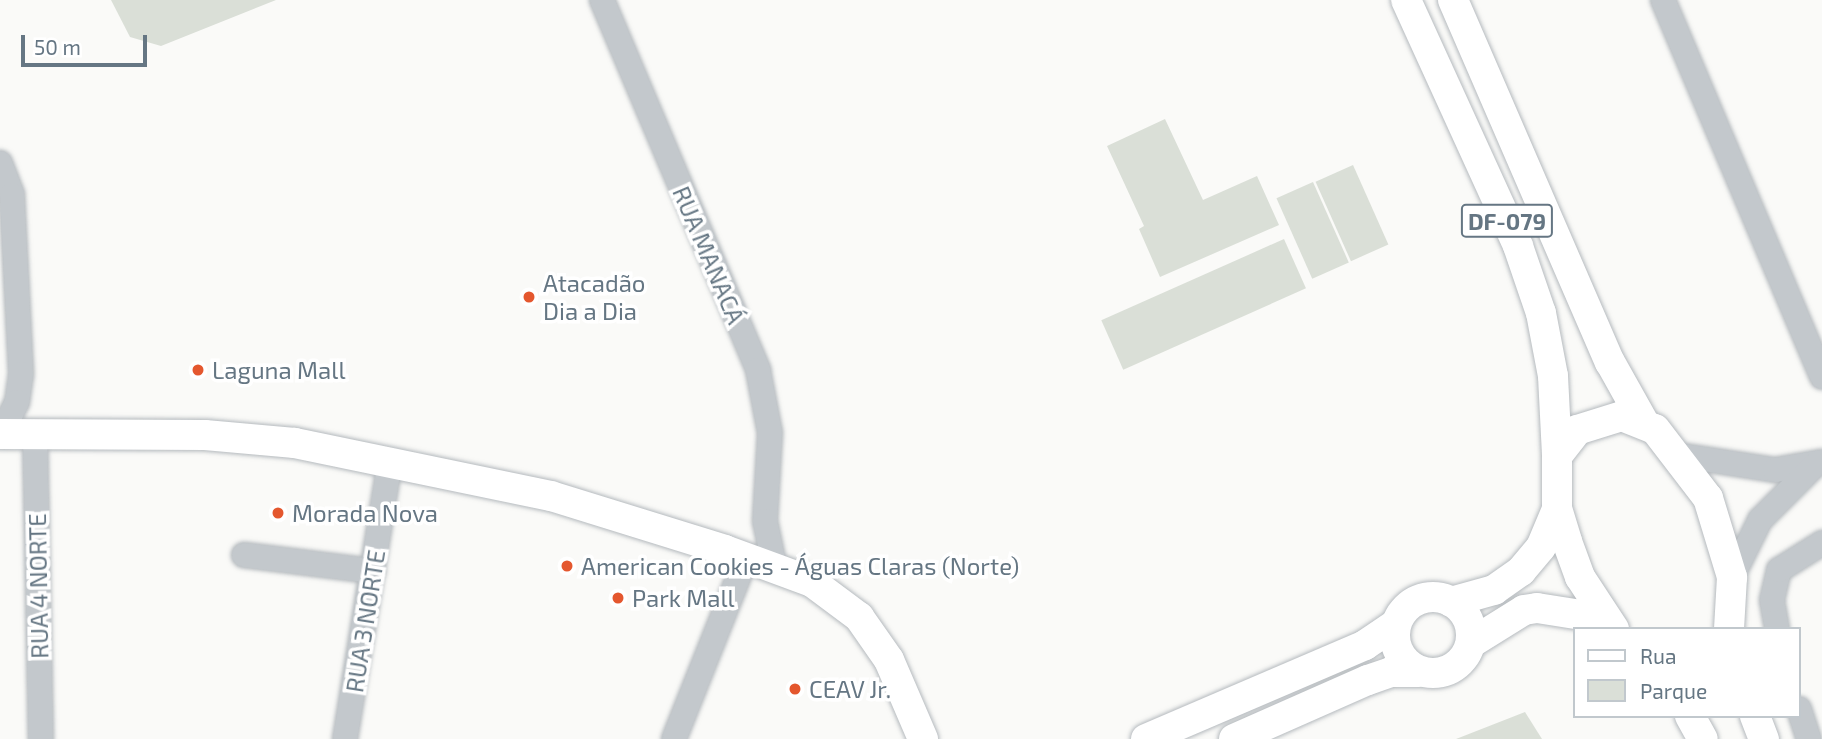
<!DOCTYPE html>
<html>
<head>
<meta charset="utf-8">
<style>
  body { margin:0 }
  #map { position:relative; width:1822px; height:739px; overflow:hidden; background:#fafaf8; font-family:"Exo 2",sans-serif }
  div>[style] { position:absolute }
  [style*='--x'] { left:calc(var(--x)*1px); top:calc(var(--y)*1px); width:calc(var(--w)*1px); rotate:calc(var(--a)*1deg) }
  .green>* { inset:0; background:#dadfd7; transform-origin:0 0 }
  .roads { filter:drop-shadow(0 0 2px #b5babe) drop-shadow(0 0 2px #b5babe) }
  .minor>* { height:24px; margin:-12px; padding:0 12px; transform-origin:12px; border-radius:12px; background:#c3c8cc }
  .major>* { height:30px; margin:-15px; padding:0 15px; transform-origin:15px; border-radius:15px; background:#fff }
  .major>.ring { margin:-15px; padding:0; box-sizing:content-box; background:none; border:30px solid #fff; border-radius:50% }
  .dots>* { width:19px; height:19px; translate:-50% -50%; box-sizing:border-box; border:4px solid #fff; border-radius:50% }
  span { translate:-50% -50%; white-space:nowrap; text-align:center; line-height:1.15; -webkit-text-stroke:7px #fff; paint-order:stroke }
  .shield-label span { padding:2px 5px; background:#fff; border:2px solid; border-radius:5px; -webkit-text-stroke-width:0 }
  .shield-label { font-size:23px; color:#657683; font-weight:700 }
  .street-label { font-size:24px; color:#657683 }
  .poi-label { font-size:24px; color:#657683 }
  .left { translate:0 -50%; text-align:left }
  .legend { position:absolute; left:1573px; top:627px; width:228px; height:91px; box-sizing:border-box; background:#fff; border:2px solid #c1c8cd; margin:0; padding:9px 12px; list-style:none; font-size:21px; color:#657683 }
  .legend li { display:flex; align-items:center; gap:14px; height:35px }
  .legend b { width:35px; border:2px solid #c1c8cd }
  .scale { position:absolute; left:21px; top:35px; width:126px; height:32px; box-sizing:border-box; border:4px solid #657683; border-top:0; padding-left:9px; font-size:21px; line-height:24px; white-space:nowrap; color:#657683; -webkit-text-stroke:5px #fff; paint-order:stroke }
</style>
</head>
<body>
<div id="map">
  <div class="green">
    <div style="clip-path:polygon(111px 0,276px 0,161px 46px,130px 37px)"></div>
    <div style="clip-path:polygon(1165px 119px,1203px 200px,1257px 176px,1279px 225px,1160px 277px,1139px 229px,1144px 226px,1107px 146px)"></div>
    <div style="left:1353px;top:165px;width:87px;height:41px;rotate:66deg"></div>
    <div style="left:1313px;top:182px;width:88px;height:40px;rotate:66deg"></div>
    <div style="left:1284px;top:239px;width:54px;height:200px;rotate:66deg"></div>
    <div style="clip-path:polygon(1525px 712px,1542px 739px,1456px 739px)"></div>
  </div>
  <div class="roads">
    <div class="minor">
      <div style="--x:602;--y:0;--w:402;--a:67.1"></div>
      <div style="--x:758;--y:370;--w:64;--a:79.2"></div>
      <div style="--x:770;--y:433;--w:88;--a:93.3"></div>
      <div style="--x:765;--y:521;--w:49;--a:78.2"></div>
      <div style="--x:1663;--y:0;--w:409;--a:67.1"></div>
      <div style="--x:0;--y:163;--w:34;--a:69"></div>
      <div style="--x:12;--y:195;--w:179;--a:87.1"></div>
      <div style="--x:21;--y:374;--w:28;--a:98"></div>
      <div style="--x:17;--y:402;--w:36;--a:117"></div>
      <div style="--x:35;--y:433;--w:306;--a:88.9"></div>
      <div style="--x:1678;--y:455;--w:98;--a:8.8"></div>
      <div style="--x:1775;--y:470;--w:48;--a:-9.7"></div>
      <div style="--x:244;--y:555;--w:130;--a:7.1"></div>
      <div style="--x:1732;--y:577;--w:64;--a:-63.8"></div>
      <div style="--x:1760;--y:520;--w:78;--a:-45"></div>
      <div style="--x:1777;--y:629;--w:29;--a:-100"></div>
      <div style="--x:1772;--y:600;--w:31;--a:-77"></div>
      <div style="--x:1779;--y:570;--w:51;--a:-32.1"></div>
      <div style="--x:1799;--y:709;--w:32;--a:72"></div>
      <div style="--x:345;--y:739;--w:282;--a:-80.8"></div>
      <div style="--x:674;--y:739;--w:195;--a:-68.3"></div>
    </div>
    <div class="major">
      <div style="--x:1406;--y:0;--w:270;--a:65.5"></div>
      <div style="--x:1518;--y:246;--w:71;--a:71.1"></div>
      <div style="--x:1541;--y:313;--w:64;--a:79.2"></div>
      <div style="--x:1553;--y:376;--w:80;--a:87.1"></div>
      <div style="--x:1453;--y:0;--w:395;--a:66.6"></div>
      <div style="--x:1610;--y:362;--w:68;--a:60.8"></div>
      <div style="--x:0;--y:434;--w:205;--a:0.3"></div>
      <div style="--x:205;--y:435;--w:90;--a:5.1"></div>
      <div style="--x:295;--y:443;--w:261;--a:11.7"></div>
      <div style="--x:551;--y:496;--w:182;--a:17.2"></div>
      <div style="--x:725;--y:550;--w:93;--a:20.2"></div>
      <div style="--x:812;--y:582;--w:59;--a:36.7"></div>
      <div style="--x:859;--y:617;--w:52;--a:55.1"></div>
      <div style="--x:889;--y:660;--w:86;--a:66.7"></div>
      <div class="ring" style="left:1395px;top:597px;width:46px;height:46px"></div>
      <div style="--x:1451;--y:602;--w:45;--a:-15.6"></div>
      <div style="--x:1494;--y:590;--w:33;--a:-35"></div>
      <div style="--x:1521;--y:571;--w:31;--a:-50"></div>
      <div style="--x:1541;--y:547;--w:41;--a:-67.2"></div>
      <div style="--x:1614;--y:629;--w:62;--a:-123.2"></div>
      <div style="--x:1580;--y:577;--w:38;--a:-110"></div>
      <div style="--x:1567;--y:541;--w:34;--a:-107"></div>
      <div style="--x:1557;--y:509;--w:53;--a:-90"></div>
      <div style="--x:1557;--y:456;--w:33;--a:-52"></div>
      <div style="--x:1577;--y:430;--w:47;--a:-17.3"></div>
      <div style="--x:1622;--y:416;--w:35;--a:22"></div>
      <div style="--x:1655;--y:429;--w:87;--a:52.5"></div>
      <div style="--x:1708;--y:498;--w:83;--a:73.1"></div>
      <div style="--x:1732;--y:577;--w:52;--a:93.3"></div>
      <div style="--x:1471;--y:643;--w:62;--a:-31.9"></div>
      <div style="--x:1524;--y:610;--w:13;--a:-9"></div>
      <div style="--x:1537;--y:608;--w:45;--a:9"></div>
      <div style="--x:1581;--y:615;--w:29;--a:29"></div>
      <div style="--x:1690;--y:716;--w:26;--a:61"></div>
      <div style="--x:1755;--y:716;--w:25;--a:69"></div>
      <div style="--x:1146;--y:739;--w:238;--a:-23.2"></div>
      <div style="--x:1365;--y:645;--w:37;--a:-34"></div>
      <div style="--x:1234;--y:739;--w:146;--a:-23.8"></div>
      <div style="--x:1368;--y:680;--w:24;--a:-19"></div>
      <div style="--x:1391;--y:672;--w:28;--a:0"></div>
    </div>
  </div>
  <div class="dots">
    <div style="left:529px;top:297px;background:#e4572e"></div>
    <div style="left:198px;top:370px;background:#e4572e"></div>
    <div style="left:278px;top:513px;background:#e4572e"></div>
    <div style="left:567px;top:566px;background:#e4572e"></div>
    <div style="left:618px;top:598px;background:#e4572e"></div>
    <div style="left:795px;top:689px;background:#e4572e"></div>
  </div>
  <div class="shield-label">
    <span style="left:1507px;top:221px">DF-079</span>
  </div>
  <div class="street-label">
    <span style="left:709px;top:255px;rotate:67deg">RUA MANACÁ</span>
    <span style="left:38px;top:586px;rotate:-91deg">RUA 4 NORTE</span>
    <span style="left:365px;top:621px;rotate:-81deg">RUA 3 NORTE</span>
  </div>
  <div class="poi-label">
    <span class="left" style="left:543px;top:297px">Atacadão<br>Dia a Dia</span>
    <span class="left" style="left:212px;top:370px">Laguna Mall</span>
    <span class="left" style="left:292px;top:513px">Morada Nova</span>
    <span class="left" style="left:581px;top:566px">American Cookies - Águas Claras (Norte)</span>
    <span class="left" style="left:632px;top:598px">Park Mall</span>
    <span class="left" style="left:809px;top:689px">CEAV Jr.</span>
  </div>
  <ul class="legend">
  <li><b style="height:9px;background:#fff"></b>Rua</li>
  <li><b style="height:19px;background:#dadfd7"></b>Parque</li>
  </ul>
  <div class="scale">50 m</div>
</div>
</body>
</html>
